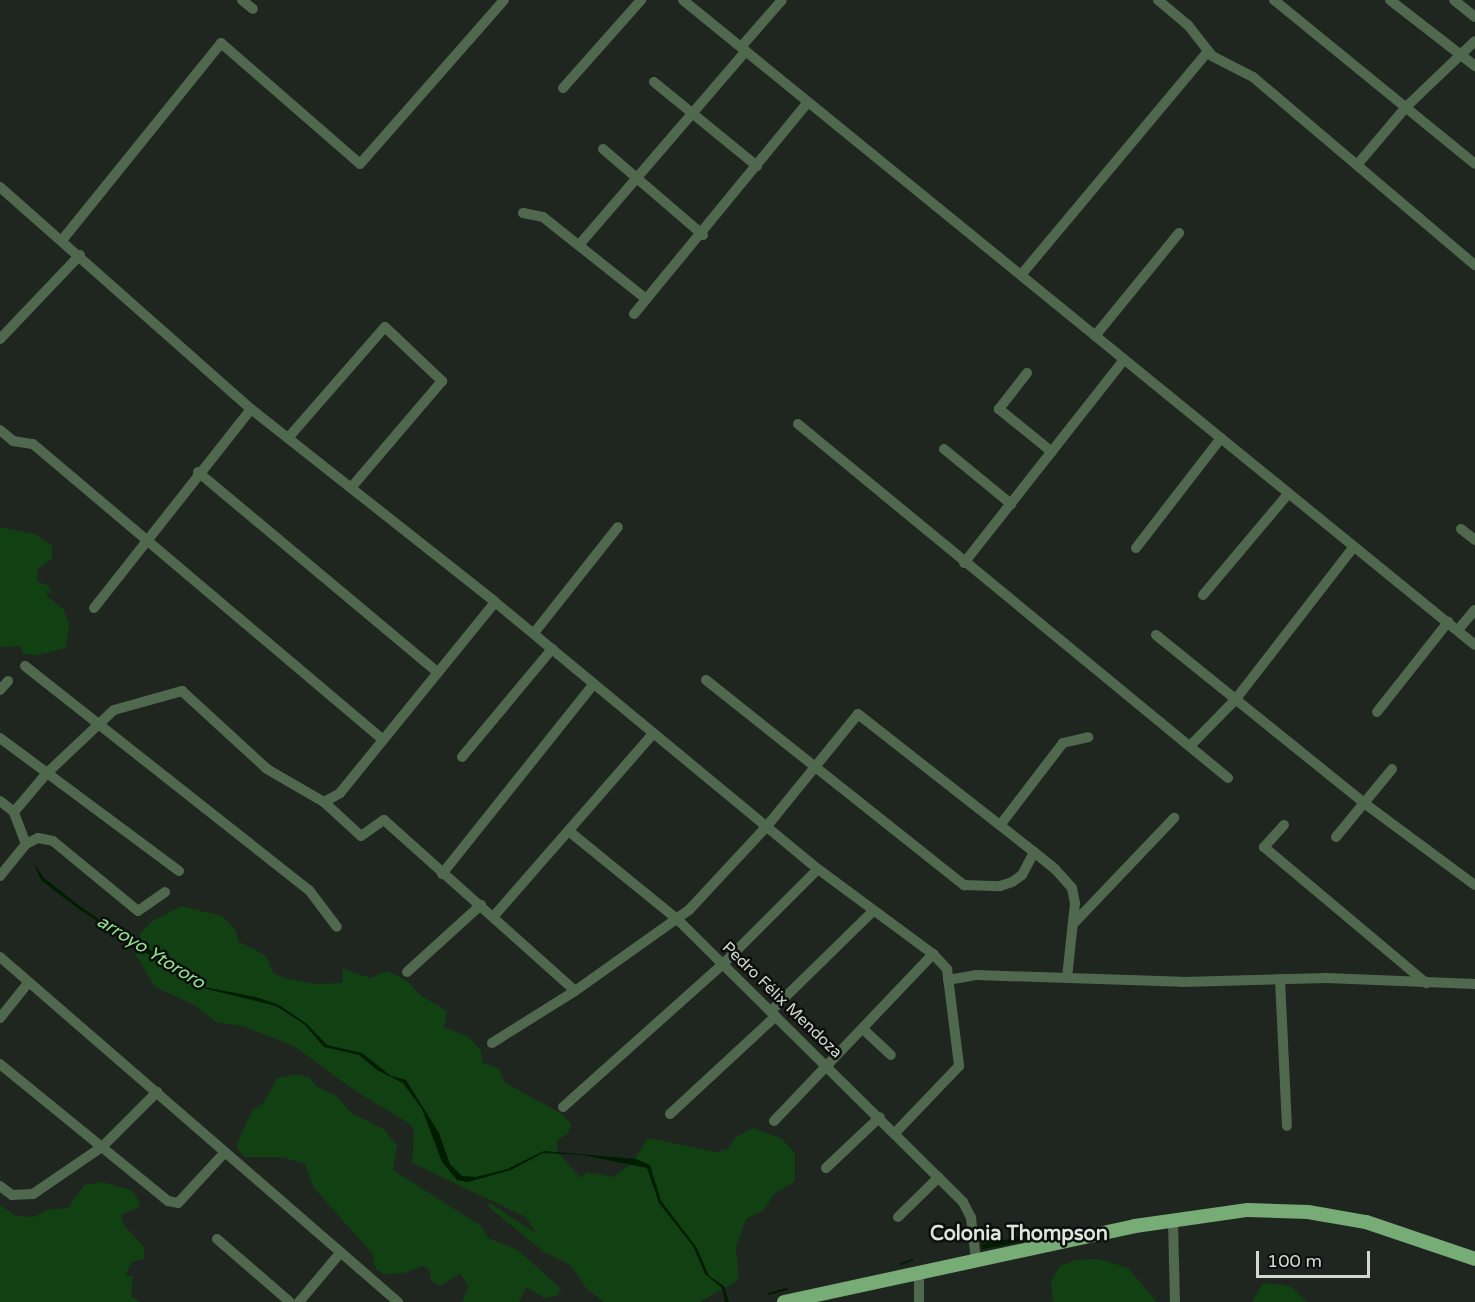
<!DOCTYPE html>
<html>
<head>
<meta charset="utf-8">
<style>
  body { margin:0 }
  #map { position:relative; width:1475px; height:1302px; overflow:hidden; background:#1f261f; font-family:"Varela Round",sans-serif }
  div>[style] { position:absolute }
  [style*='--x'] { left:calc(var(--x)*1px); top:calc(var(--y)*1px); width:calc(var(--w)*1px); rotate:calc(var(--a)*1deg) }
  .green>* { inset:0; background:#114013 }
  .water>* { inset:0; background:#001d00; transform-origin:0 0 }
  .stream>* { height:2px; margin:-1px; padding:0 1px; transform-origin:1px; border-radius:1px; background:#001d00 }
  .minor>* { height:10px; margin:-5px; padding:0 5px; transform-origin:5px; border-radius:5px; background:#4f684e }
  .major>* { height:14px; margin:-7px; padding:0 7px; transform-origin:7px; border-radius:7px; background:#77ac76 }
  span { translate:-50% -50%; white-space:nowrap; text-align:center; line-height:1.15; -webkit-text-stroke:5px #0b0e0b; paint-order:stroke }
  .street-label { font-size:16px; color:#d2d7d2 }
  .water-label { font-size:18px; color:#91e68f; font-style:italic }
  .quarter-label { font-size:20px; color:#dde6dd; font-weight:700 }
  .scale { position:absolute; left:1256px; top:1251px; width:114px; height:27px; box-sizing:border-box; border:3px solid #d2d7d2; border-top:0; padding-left:8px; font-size:18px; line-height:21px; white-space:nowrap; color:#d2d7d2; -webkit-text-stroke:4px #0b0e0b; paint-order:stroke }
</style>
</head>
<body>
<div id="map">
  <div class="green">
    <div style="clip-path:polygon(0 527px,35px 534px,52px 546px,52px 558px,37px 570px,37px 582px,47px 585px,52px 594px,47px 591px,47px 596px,64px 610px,69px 625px,66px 648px,37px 655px,23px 654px,21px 646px,0 647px)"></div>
    <div style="clip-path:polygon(181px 906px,222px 916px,236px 930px,238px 941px,266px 956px,273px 973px,285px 978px,315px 984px,343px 983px,343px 969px,370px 978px,388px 971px,408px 982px,420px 995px,447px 1011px,444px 1027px,469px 1037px,481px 1051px,483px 1063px,499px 1069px,504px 1082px,562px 1114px,571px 1124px,568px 1133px,557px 1141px,557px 1152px,581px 1178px,587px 1172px,613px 1177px,631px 1164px,648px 1138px,716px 1152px,728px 1149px,736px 1137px,753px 1128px,782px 1139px,795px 1153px,795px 1181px,774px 1194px,764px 1210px,746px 1219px,736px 1248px,739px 1280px,699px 1302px,604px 1302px,586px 1288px,569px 1264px,544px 1252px,486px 1205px,491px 1204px,536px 1233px,526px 1217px,412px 1163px,414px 1129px,407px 1122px,357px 1092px,294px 1046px,243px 1026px,216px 1022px,194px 1005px,155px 987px,135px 953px,141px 933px,151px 922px)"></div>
    <div style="clip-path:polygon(297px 1074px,309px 1077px,317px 1087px,337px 1096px,350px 1112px,383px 1129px,397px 1145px,393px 1170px,481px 1226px,488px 1238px,518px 1250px,561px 1289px,558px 1295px,545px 1298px,526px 1287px,519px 1302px,462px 1302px,469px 1287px,460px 1273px,441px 1286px,431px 1281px,429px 1269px,423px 1266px,404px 1273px,384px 1274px,376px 1269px,372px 1253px,314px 1188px,305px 1164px,282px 1157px,245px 1157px,236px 1147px,252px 1111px,264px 1102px,277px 1078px)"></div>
    <div style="clip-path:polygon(102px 1182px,131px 1190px,140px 1202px,138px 1208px,121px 1215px,124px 1225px,144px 1247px,144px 1259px,132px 1262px,125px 1276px,133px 1276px,131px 1296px,140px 1302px,0 1302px,0 1205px,16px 1216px,34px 1217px,46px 1210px,68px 1208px,84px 1185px)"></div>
    <div style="clip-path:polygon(1099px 1259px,1128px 1268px,1157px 1302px,1053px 1302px,1051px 1282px,1060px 1266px,1076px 1260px)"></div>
    <div style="clip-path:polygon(1263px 1283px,1290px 1286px,1307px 1302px,1252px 1302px)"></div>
  </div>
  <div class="water">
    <div style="clip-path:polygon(34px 864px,44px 878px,81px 907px,130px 941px,173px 960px,204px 987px,256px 997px,279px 1005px,307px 1024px,327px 1045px,362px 1053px,391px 1076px,406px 1080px,439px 1133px,450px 1164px,462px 1176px,476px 1177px,507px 1169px,544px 1151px,636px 1159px,650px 1165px,661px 1201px,697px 1248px,709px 1276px,724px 1286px,729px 1302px,725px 1302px,722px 1288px,705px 1274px,693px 1246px,659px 1203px,647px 1168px,582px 1155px,543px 1153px,511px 1170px,468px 1182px,457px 1180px,442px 1162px,422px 1109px,403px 1083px,377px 1070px,359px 1055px,324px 1047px,304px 1024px,276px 1006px,203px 988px,173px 964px,145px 953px,76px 907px,41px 880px)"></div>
    <div style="left:1066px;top:1228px;width:5px;height:86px;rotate:79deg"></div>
  </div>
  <div class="stream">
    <div style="--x:901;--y:1264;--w:12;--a:-20"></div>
    <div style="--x:769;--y:1294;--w:19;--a:-16"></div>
  </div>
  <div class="minor">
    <div style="--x:242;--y:0;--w:14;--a:39"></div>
    <div style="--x:683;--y:0;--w:1021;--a:39.16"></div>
    <div style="--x:1158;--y:0;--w:39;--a:40"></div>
    <div style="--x:1188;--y:25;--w:39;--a:52"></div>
    <div style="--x:1212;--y:56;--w:46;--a:27.1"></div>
    <div style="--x:1253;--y:77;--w:291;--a:40.3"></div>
    <div style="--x:1274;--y:0;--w:259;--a:39.2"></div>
    <div style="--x:1390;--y:0;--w:108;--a:37.8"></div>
    <div style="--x:1454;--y:0;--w:27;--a:39"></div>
    <div style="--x:741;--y:47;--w:62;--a:-48.9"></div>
    <div style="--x:654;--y:82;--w:133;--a:39.2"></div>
    <div style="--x:563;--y:88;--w:118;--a:-48.4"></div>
    <div style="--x:603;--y:149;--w:132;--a:40.7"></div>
    <div style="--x:1357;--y:165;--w:76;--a:-49.8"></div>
    <div style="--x:1406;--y:107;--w:95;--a:-43.7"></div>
    <div style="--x:0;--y:187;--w:335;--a:41.5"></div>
    <div style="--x:251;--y:409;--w:311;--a:38.3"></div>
    <div style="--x:495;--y:602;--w:419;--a:39.6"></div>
    <div style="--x:818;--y:869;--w:143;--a:36.5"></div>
    <div style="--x:933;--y:954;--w:21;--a:47"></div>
    <div style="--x:947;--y:969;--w:98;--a:82.9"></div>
    <div style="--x:959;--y:1066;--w:93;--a:133.7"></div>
    <div style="--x:523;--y:213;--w:20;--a:11"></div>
    <div style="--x:543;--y:217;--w:132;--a:38.5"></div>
    <div style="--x:63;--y:239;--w:252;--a:-51.1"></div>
    <div style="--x:221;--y:43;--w:184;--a:41"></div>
    <div style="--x:360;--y:164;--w:218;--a:-48.7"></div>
    <div style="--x:579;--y:245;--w:256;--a:-49.3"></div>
    <div style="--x:1021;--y:275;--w:292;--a:-50.1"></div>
    <div style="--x:634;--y:314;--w:274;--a:-50.6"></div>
    <div style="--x:1095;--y:336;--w:133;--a:-50.8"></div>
    <div style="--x:0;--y:339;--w:116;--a:-46.4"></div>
    <div style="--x:1027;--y:373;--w:46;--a:127.9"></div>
    <div style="--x:999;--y:409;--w:68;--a:39.1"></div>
    <div style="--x:798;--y:424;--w:557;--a:39.46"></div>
    <div style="--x:0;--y:430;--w:17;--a:40"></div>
    <div style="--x:13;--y:441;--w:20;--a:9"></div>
    <div style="--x:33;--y:444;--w:458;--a:40.2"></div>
    <div style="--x:288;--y:438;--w:147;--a:-48.9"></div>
    <div style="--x:385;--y:327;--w:79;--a:43.5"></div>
    <div style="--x:442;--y:381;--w:140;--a:130.4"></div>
    <div style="--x:944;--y:449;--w:87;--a:39.4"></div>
    <div style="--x:198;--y:472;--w:312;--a:39.9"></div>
    <div style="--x:1461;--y:529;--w:18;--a:38"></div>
    <div style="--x:1136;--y:548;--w:139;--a:-52.3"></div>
    <div style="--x:964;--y:563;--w:258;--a:-51.8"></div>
    <div style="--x:1203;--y:595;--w:132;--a:-49.9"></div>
    <div style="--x:94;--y:608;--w:253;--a:-51.7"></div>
    <div style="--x:1458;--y:630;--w:26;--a:-50"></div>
    <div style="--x:534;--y:633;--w:135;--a:-51.6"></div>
    <div style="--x:1156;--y:635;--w:267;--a:38.9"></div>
    <div style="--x:1364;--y:803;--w:138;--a:36.5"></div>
    <div style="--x:25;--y:666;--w:362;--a:38.3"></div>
    <div style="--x:309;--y:890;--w:46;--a:52.9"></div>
    <div style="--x:706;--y:680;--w:330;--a:38.5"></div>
    <div style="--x:964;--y:885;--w:36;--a:2"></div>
    <div style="--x:1000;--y:886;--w:13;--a:-18"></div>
    <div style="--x:1012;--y:882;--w:12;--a:-35"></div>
    <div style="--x:1022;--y:875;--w:26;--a:-62"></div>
    <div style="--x:1034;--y:852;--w:27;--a:39"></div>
    <div style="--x:1055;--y:869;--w:25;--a:48"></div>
    <div style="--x:1072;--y:888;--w:15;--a:79"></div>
    <div style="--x:1075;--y:903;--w:75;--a:96.1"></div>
    <div style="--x:0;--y:690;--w:12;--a:-48"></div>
    <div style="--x:1377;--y:712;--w:115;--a:-51.7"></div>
    <div style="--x:0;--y:738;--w:223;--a:36.6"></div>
    <div style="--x:1190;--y:746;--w:64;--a:-45.6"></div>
    <div style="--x:1235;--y:700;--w:192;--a:-52.2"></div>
    <div style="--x:462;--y:757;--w:141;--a:-50.2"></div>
    <div style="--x:0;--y:801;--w:18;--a:38"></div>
    <div style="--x:324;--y:802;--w:18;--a:-29"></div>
    <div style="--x:340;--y:793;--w:246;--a:-50.9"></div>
    <div style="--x:1001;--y:824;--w:102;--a:-52.6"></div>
    <div style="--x:1063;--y:743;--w:26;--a:-13"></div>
    <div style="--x:1284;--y:825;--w:30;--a:132"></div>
    <div style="--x:1264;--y:847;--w:212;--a:40"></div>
    <div style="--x:570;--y:832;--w:136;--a:39.1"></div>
    <div style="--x:676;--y:918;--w:404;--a:44.7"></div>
    <div style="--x:963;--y:1202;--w:18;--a:63"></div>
    <div style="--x:971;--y:1218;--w:42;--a:83.2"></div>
    <div style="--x:1336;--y:837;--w:88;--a:-50.5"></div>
    <div style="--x:26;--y:844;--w:13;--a:-27"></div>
    <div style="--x:38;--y:838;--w:15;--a:11"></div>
    <div style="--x:53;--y:841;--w:110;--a:39.5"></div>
    <div style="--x:138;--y:911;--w:33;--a:-35"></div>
    <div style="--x:442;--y:874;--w:242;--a:-51.4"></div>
    <div style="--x:0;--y:876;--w:41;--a:-50.9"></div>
    <div style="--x:26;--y:844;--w:34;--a:-111"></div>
    <div style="--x:14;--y:812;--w:50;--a:-49.9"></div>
    <div style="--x:46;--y:774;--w:93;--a:-43.3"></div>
    <div style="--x:114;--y:710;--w:71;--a:-15.6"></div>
    <div style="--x:182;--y:691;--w:115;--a:42.5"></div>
    <div style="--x:267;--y:769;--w:66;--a:30.1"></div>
    <div style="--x:324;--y:802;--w:50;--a:42.6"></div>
    <div style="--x:361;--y:836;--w:28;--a:-35"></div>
    <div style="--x:384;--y:820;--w:256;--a:41.8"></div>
    <div style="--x:494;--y:916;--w:242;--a:-48.9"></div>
    <div style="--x:1075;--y:922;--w:144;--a:-46.4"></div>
    <div style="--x:0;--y:957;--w:527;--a:40.92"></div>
    <div style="--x:407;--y:972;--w:100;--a:-42.2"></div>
    <div style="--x:1280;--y:979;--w:147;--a:87.3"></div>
    <div style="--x:948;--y:980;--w:28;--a:-10"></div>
    <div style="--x:976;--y:975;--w:206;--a:1.9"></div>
    <div style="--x:1182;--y:982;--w:144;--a:-1.6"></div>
    <div style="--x:1326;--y:978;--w:149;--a:2.3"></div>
    <div style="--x:771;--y:1011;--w:144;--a:-44.4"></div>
    <div style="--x:0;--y:1018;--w:45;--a:-51.3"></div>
    <div style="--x:863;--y:1029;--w:38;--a:43"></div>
    <div style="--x:492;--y:1043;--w:98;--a:-32.1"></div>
    <div style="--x:575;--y:991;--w:140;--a:-35.4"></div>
    <div style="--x:689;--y:910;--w:115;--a:-47.1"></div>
    <div style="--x:767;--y:826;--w:144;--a:-50.9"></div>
    <div style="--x:858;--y:714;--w:224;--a:38.1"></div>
    <div style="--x:0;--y:1064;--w:217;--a:39.2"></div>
    <div style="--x:168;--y:1201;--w:10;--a:11"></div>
    <div style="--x:178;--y:1203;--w:69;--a:-47.3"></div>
    <div style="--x:563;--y:1107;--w:215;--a:-41.8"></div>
    <div style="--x:723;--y:964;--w:134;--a:-45"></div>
    <div style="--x:670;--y:1114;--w:144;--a:-42.8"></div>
    <div style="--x:774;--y:1121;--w:231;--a:-46.4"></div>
    <div style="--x:826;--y:1168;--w:74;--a:-43.4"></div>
    <div style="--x:0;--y:1186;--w:15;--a:37"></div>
    <div style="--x:12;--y:1195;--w:21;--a:-3"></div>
    <div style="--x:33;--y:1194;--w:83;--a:-34.3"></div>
    <div style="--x:102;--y:1147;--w:78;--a:-45"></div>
    <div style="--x:898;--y:1217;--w:57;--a:-44.3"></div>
    <div style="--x:1173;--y:1221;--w:81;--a:88.6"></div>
    <div style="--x:217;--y:1239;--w:96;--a:40.8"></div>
    <div style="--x:919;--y:1273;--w:29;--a:90"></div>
    <div style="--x:299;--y:1302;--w:65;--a:-50"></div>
  </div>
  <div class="major">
    <div style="--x:784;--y:1302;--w:359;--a:-12.2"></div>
    <div style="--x:1135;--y:1226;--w:114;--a:-8.1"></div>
    <div style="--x:1248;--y:1210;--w:60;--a:1.9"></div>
    <div style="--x:1308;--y:1212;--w:59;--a:9.8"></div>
    <div style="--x:1366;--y:1222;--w:115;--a:18.7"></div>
  </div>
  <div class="street-label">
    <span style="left:782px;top:1000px;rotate:44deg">Pedro Félix Mendoza</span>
  </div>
  <div class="water-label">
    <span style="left:151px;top:952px;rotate:32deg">arroyo Ytororo</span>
  </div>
  <div class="quarter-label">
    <span style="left:1019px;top:1234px">Colonia Thompson</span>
  </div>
  <div class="scale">100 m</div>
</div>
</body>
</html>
